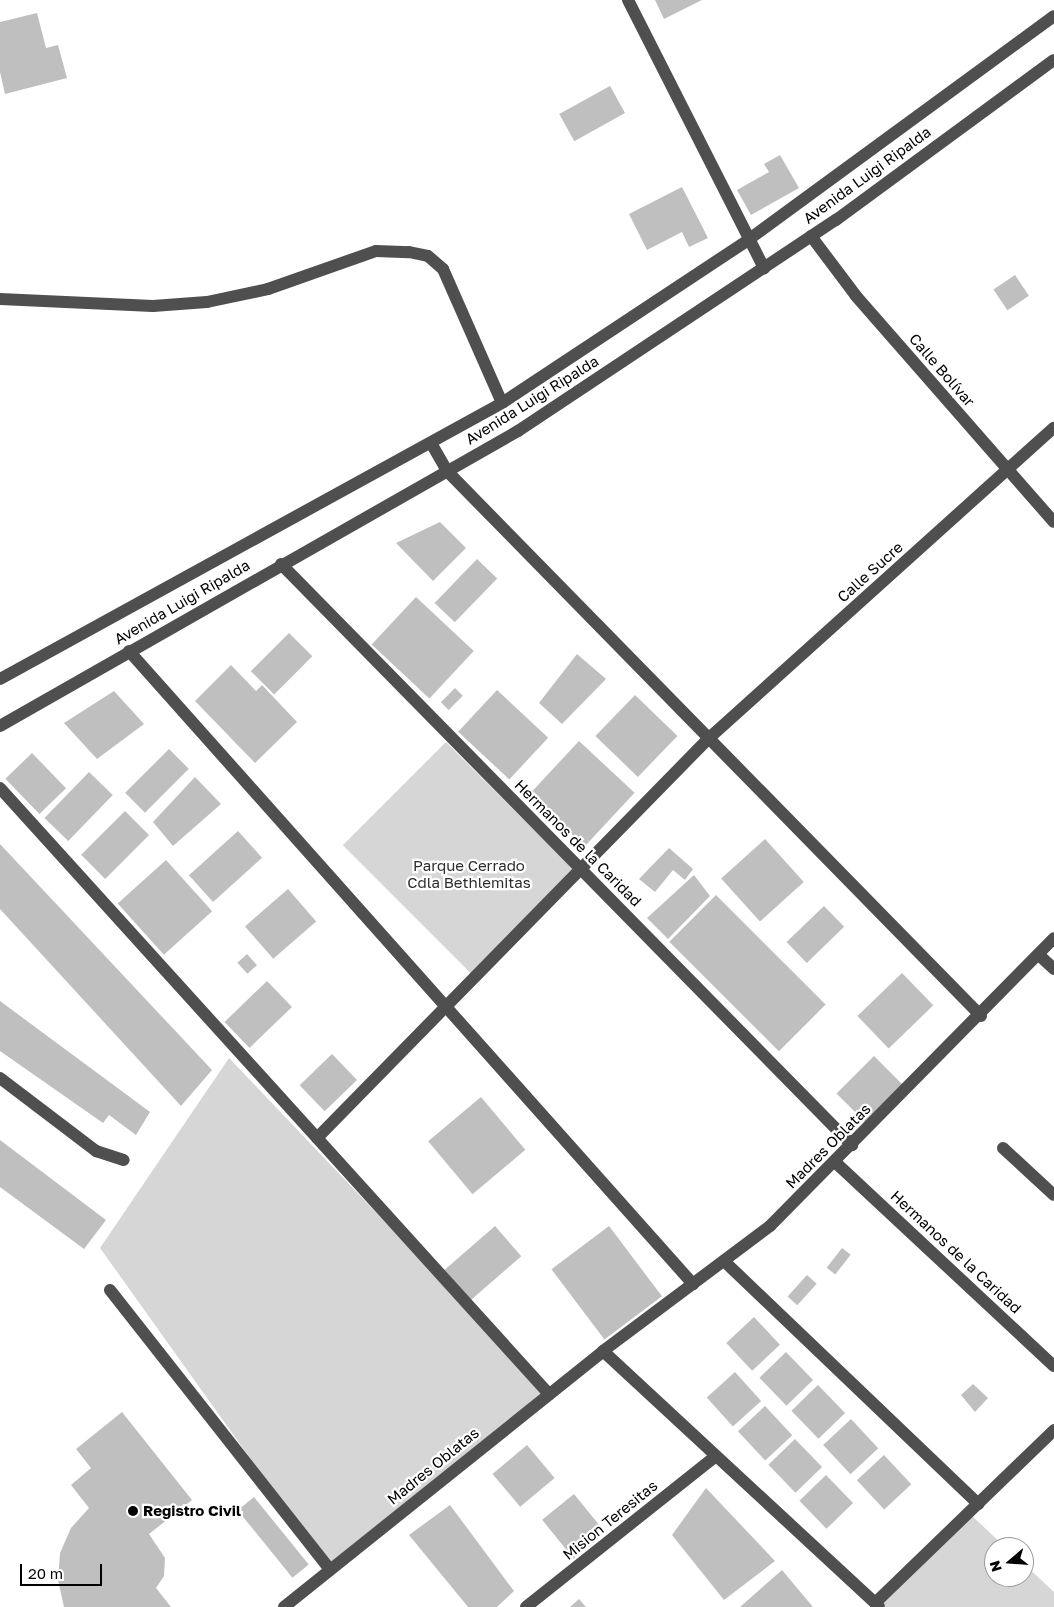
<!DOCTYPE html>
<html>
<head>
<meta charset="utf-8">
<style>
  body { margin:0 }
  #map { position:relative; width:1054px; height:1607px; overflow:hidden; background:#fff; font-family:"Golos Text",sans-serif }
  div>[style] { position:absolute }
  [style*='--x'] { left:calc(var(--x)*1px); top:calc(var(--y)*1px); width:calc(var(--w)*1px); rotate:calc(var(--a)*1deg) }
  .green>* { inset:0; background:#d6d6d6; transform-origin:0 0 }
  .building>* { inset:0; background:#bfbfbf; transform-origin:0 0 }
  .minor>* { height:12px; margin:-6px; padding:0 6px; transform-origin:6px; border-radius:6px; background:#4f4f4f }
  .dots>* { width:14px; height:14px; translate:-50% -50%; box-sizing:border-box; border:2px solid #fff; border-radius:50% }
  span { translate:-50% -50%; white-space:nowrap; text-align:center; line-height:1.15; -webkit-text-stroke:4.5px #fff; paint-order:stroke }
  .street-label { font-size:15px; color:#000 }
  .park-label { font-size:15px; color:#2d2d2d }
  .poi-label { font-size:15px; color:#000; font-weight:700 }
  .left { translate:0 -50%; text-align:left }
  .north { position:absolute; left:984px; top:1537px; width:50px; height:50px; box-sizing:border-box; background:#fff; border:1px solid #999; border-radius:50%; rotate:252deg; font-size:14px; font-weight:700; line-height:20px; text-align:center; color:#000 }
  .north::after { content:''; display:block; margin:auto; width:18px; height:22px; background:#000; clip-path:polygon(50% 0,100% 100%,50% 72%,0 100%) }
  .scale { position:absolute; left:20px; top:1564px; width:82px; height:22px; box-sizing:border-box; border:2px solid #000; border-top:0; padding-left:6px; font-size:15px; line-height:18px; white-space:nowrap; color:#000; -webkit-text-stroke:4px #fff; paint-order:stroke }
</style>
</head>
<body>
<div id="map">
  <div class="green">
    <div style="left:446px;top:742px;width:185px;height:146px;rotate:45deg"></div>
    <div style="clip-path:polygon(229px 1058px,549px 1394px,330px 1570px,100px 1248px)"></div>
    <div style="clip-path:polygon(969px 1513px,1005px 1547px,994px 1547px,994px 1577px,1024px 1577px,1024px 1564px,1054px 1592px,1054px 1607px,879px 1607px)"></div>
  </div>
  <div class="building">
    <div style="clip-path:polygon(655px 0,702px 0,664px 19px)"></div>
    <div style="clip-path:polygon(37px 13px,46px 48px,58px 45px,67px 78px,5px 94px,0 72px,0 22px)"></div>
    <div style="left:610px;top:86px;width:31px;height:58px;rotate:61deg"></div>
    <div style="clip-path:polygon(780px 155px,799px 188px,751px 215px,737px 190px,769px 172px,764px 164px)"></div>
    <div style="clip-path:polygon(682px 187px,708px 238px,689px 247px,682px 232px,647px 250px,629px 214px)"></div>
    <div style="left:1015px;top:275px;width:25px;height:26px;rotate:56deg"></div>
    <div style="clip-path:polygon(440px 522px,466px 548px,433px 581px,396px 543px)"></div>
    <div style="left:477px;top:559px;width:28px;height:61px;rotate:44deg"></div>
    <div style="left:416px;top:597px;width:79px;height:65px;rotate:43deg"></div>
    <div style="left:289px;top:633px;width:33px;height:54px;rotate:45deg"></div>
    <div style="clip-path:polygon(577px 654px,606px 679px,562px 724px,539px 703px)"></div>
    <div style="clip-path:polygon(231px 665px,256px 691px,262px 685px,297px 722px,255px 763px,195px 701px)"></div>
    <div style="left:455px;top:688px;width:11px;height:20px;rotate:45deg"></div>
    <div style="left:497px;top:690px;width:70px;height:57px;rotate:43deg"></div>
    <div style="clip-path:polygon(114px 691px,144px 724px,97px 759px,64px 723px)"></div>
    <div style="left:635px;top:695px;width:59px;height:57px;rotate:44deg"></div>
    <div style="left:579px;top:741px;width:76px;height:73px;rotate:43deg"></div>
    <div style="left:169px;top:749px;width:28px;height:62px;rotate:45deg"></div>
    <div style="left:32px;top:753px;width:49px;height:37px;rotate:46deg"></div>
    <div style="left:89px;top:772px;width:33px;height:64px;rotate:44deg"></div>
    <div style="clip-path:polygon(195px 777px,221px 804px,173px 846px,153px 822px)"></div>
    <div style="left:125px;top:811px;width:34px;height:62px;rotate:45deg"></div>
    <div style="left:238px;top:831px;width:36px;height:66px;rotate:48deg"></div>
    <div style="left:765px;top:839px;width:58px;height:59px;rotate:48deg"></div>
    <div style="clip-path:polygon(0 844px,212px 1070px,181px 1106px,0 909px)"></div>
    <div style="clip-path:polygon(669px 848px,693px 869px,685px 880px,673px 870px,655px 892px,639px 879px)"></div>
    <div style="left:166px;top:860px;width:69px;height:65px;rotate:48deg"></div>
    <div style="clip-path:polygon(694px 875px,710px 896px,668px 939px,647px 918px)"></div>
    <div style="left:288px;top:889px;width:43px;height:57px;rotate:49deg"></div>
    <div style="left:716px;top:895px;width:155px;height:66px;rotate:45deg"></div>
    <div style="left:824px;top:906px;width:29px;height:52px;rotate:46deg"></div>
    <div style="left:247px;top:954px;width:15px;height:13px;rotate:48deg"></div>
    <div style="left:902px;top:973px;width:45px;height:62px;rotate:46deg"></div>
    <div style="left:267px;top:981px;width:36px;height:59px;rotate:46deg"></div>
    <div style="clip-path:polygon(0 1001px,150px 1112px,136px 1135px,109px 1115px,103px 1123px,0 1051px)"></div>
    <div style="left:332px;top:1054px;width:36px;height:45px;rotate:46deg"></div>
    <div style="left:874px;top:1056px;width:40px;height:53px;rotate:45deg"></div>
    <div style="left:481px;top:1097px;width:69px;height:69px;rotate:50deg"></div>
    <div style="clip-path:polygon(0 1140px,106px 1220px,84px 1249px,0 1187px)"></div>
    <div style="left:495px;top:1226px;width:40px;height:67px;rotate:49deg"></div>
    <div style="left:609px;top:1226px;width:88px;height:72px;rotate:53deg"></div>
    <div style="left:842px;top:1248px;width:11px;height:25px;rotate:38deg"></div>
    <div style="left:807px;top:1275px;width:13px;height:29px;rotate:42deg"></div>
    <div style="left:754px;top:1317px;width:38px;height:38px;rotate:47deg"></div>
    <div style="left:786px;top:1352px;width:39px;height:37px;rotate:46deg"></div>
    <div style="left:735px;top:1372px;width:39px;height:38px;rotate:48deg"></div>
    <div style="clip-path:polygon(973px 1384px,988px 1398px,975px 1412px,961px 1395px)"></div>
    <div style="left:818px;top:1385px;width:39px;height:37px;rotate:46deg"></div>
    <div style="left:765px;top:1406px;width:40px;height:37px;rotate:47deg"></div>
    <div style="clip-path:polygon(122px 1412px,192px 1500px,149px 1534px,165px 1558px,164px 1576px,156px 1588px,171px 1607px,64px 1607px,58px 1580px,60px 1553px,71px 1528px,89px 1508px,71px 1485px,91px 1468px,76px 1449px)"></div>
    <div style="left:851px;top:1419px;width:40px;height:38px;rotate:47deg"></div>
    <div style="left:795px;top:1439px;width:39px;height:37px;rotate:46deg"></div>
    <div style="left:527px;top:1445px;width:43px;height:45px;rotate:50deg"></div>
    <div style="left:884px;top:1455px;width:40px;height:37px;rotate:47deg"></div>
    <div style="left:826px;top:1475px;width:39px;height:37px;rotate:46deg"></div>
    <div style="clip-path:polygon(706px 1488px,775px 1561px,724px 1600px,672px 1535px)"></div>
    <div style="left:574px;top:1494px;width:50px;height:41px;rotate:51deg"></div>
    <div style="left:254px;top:1497px;width:87px;height:21px;rotate:51deg"></div>
    <div style="clip-path:polygon(450px 1505px,514px 1591px,497px 1607px,468px 1607px,409px 1535px)"></div>
    <div style="clip-path:polygon(782px 1570px,813px 1607px,740px 1607px)"></div>
    <div style="clip-path:polygon(579px 1599px,586px 1607px,570px 1607px)"></div>
  </div>
  <div class="minor">
    <div style="--x:628;--y:0;--w:301;--a:63.1"></div>
    <div style="--x:811;--y:236;--w:75;--a:53.1"></div>
    <div style="--x:856;--y:296;--w:300;--a:48.8"></div>
    <div style="--x:0;--y:299;--w:153;--a:2.6"></div>
    <div style="--x:153;--y:306;--w:54;--a:-4.2"></div>
    <div style="--x:207;--y:302;--w:62;--a:-12"></div>
    <div style="--x:268;--y:289;--w:114;--a:-19.4"></div>
    <div style="--x:376;--y:251;--w:33;--a:2"></div>
    <div style="--x:409;--y:252;--w:19;--a:12"></div>
    <div style="--x:428;--y:256;--w:20;--a:41"></div>
    <div style="--x:443;--y:269;--w:146;--a:66.2"></div>
    <div style="--x:431;--y:443;--w:32;--a:60"></div>
    <div style="--x:447;--y:471;--w:763;--a:45.58"></div>
    <div style="--x:281;--y:564;--w:815;--a:45.5"></div>
    <div style="--x:129;--y:651;--w:848;--a:48.3"></div>
    <div style="--x:0;--y:679;--w:573;--a:-28.8"></div>
    <div style="--x:502;--y:403;--w:295;--a:-33.5"></div>
    <div style="--x:748;--y:240;--w:379;--a:-36.2"></div>
    <div style="--x:0;--y:726;--w:596;--a:-29.66"></div>
    <div style="--x:518;--y:431;--w:382;--a:-33.6"></div>
    <div style="--x:836;--y:220;--w:270;--a:-36.3"></div>
    <div style="--x:0;--y:788;--w:818;--a:47.83"></div>
    <div style="--x:1040;--y:956;--w:19;--a:43"></div>
    <div style="--x:0;--y:1078;--w:121;--a:37.2"></div>
    <div style="--x:96;--y:1151;--w:29;--a:18"></div>
    <div style="--x:317;--y:1138;--w:559;--a:-45.58"></div>
    <div style="--x:708;--y:739;--w:465;--a:-42"></div>
    <div style="--x:1003;--y:1148;--w:69;--a:42.7"></div>
    <div style="--x:835;--y:1162;--w:299;--a:43"></div>
    <div style="--x:724;--y:1261;--w:352;--a:43.7"></div>
    <div style="--x:110;--y:1290;--w:356;--a:51.8"></div>
    <div style="--x:603;--y:1351;--w:376;--a:42.8"></div>
    <div style="--x:875;--y:1603;--w:249;--a:-44"></div>
    <div style="--x:284;--y:1607;--w:409;--a:-38.7"></div>
    <div style="--x:603;--y:1351;--w:209;--a:-36.8"></div>
    <div style="--x:770;--y:1226;--w:404;--a:-45.4"></div>
    <div style="--x:526;--y:1607;--w:239;--a:-38.5"></div>
  </div>
  <div class="dots">
    <div style="left:133px;top:1511px;background:#000"></div>
  </div>
  <div class="street-label">
    <span style="left:867px;top:175px;rotate:-36deg">Avenida Luigi Ripalda</span>
    <span style="left:942px;top:370px;rotate:49deg">Calle Bolívar</span>
    <span style="left:532px;top:400px;rotate:-32deg">Avenida Luigi Ripalda</span>
    <span style="left:870px;top:572px;rotate:-42deg">Calle Sucre</span>
    <span style="left:182px;top:602px;rotate:-30deg">Avenida Luigi Ripalda</span>
    <span style="left:578px;top:843px;rotate:45deg">Hermanos de la Caridad</span>
    <span style="left:828px;top:1146px;rotate:-45deg">Madres Oblatas</span>
    <span style="left:956px;top:1252px;rotate:43deg">Hermanos de la Caridad</span>
    <span style="left:433px;top:1466px;rotate:-39deg">Madres Oblatas</span>
    <span style="left:610px;top:1520px;rotate:-39deg">Mision Teresitas</span>
  </div>
  <div class="park-label">
    <span style="left:469px;top:874px">Parque Cerrado<br>Cdla Bethlemitas</span>
  </div>
  <div class="poi-label">
    <span class="left" style="left:143px;top:1511px">Registro Civil</span>
  </div>
  <div class="north">N</div>
  <div class="scale">20 m</div>
</div>
</body>
</html>
